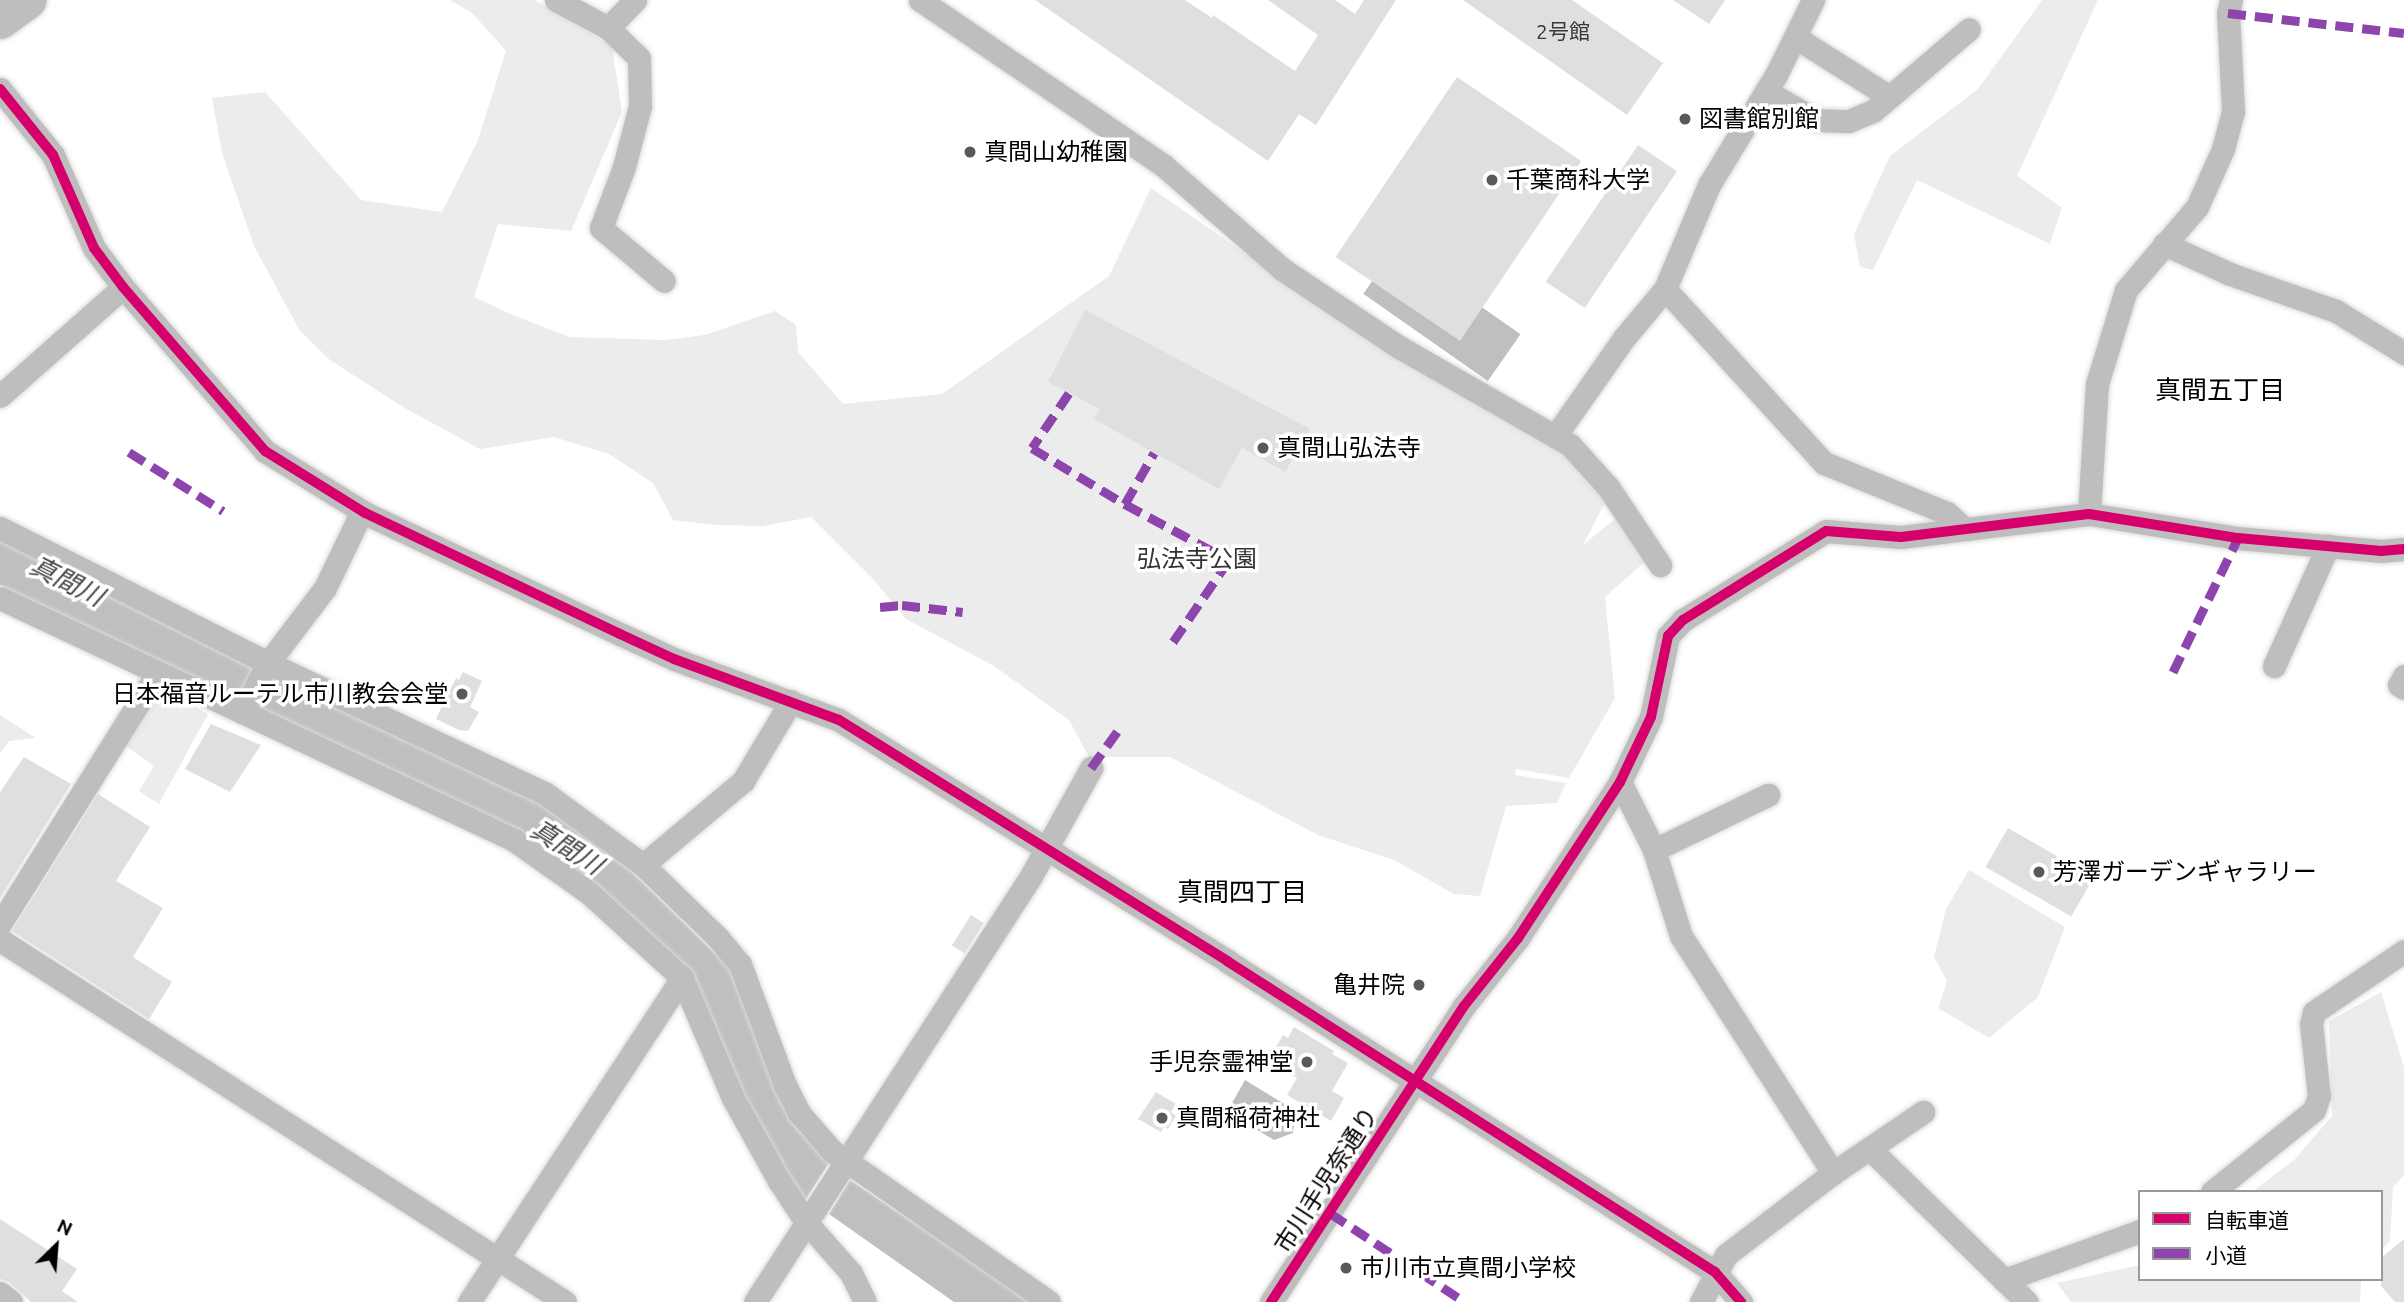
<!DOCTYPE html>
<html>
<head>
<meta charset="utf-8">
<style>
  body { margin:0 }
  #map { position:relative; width:2404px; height:1302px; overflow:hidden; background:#fff; font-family:Ubuntu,"Noto Sans JP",sans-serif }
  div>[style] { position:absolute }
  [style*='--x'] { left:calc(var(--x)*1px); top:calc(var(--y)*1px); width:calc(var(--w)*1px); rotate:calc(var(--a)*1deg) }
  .green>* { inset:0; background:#ececec }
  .water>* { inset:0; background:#bfbfbf; transform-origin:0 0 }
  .building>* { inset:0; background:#dfdfdf; transform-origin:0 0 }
  .roads { filter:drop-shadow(0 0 2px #dbdbdb) drop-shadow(0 0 2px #dbdbdb) }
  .street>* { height:23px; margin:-11.5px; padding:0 11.5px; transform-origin:11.5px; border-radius:11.5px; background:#bebebe }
  .primary>* { height:37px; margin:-18.5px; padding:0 18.5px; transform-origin:18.5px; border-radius:18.5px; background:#bebebe }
  .quiet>* { height:9px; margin-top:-4.5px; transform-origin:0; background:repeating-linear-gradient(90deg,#8e44ad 0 18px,transparent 0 27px) }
  .cycleway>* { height:10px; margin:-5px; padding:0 5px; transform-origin:5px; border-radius:5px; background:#d6006c }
  .dots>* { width:19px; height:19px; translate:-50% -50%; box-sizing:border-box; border:4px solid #fff; border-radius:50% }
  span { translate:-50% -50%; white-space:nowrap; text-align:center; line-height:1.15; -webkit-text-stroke:7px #fff; paint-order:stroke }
  .number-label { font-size:21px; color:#383838 }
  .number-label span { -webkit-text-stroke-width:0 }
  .poi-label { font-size:24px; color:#000 }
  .left { translate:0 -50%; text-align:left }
  .right { translate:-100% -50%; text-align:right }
  .park-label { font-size:24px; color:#333 }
  .street-label { font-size:24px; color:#000 }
  .neighbourhood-label { font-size:26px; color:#000 }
  .water-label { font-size:26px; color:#444; font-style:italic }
  .legend { position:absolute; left:2138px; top:1190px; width:245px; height:91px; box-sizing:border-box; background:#fff; border:2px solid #999; margin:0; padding:9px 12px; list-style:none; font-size:21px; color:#000 }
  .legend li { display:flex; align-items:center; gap:14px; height:35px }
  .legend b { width:35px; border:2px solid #999 }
  .north { position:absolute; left:21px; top:1211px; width:70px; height:70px; -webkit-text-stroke:5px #fff; paint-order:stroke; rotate:25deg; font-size:19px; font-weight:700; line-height:28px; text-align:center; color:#000 }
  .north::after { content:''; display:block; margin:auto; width:24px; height:32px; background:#000; clip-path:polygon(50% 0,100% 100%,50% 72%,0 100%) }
</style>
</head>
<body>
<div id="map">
  <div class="green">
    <div style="clip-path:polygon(450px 0,534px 0,612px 46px,622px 112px,571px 231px,498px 224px,474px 297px,515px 316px,570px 337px,665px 340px,705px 335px,775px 311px,796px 325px,798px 352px,843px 404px,942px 394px,1109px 276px,1151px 188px,1361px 334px,1544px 438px,1611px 491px,1583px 545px,1616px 518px,1647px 560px,1605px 597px,1615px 698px,1569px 778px,1516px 769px,1515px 775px,1566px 783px,1557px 803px,1506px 806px,1480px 896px,1454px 894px,1394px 860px,1318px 835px,1170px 757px,1089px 757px,1069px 720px,994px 666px,906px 619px,874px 580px,811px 517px,763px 526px,716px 525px,673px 520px,653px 483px,609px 454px,554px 437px,480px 449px,403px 407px,330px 360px,300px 331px,254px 246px,222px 153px,212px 98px,265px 92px,361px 200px,442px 212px,478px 140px,506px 51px,472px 13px)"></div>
    <div style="clip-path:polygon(2042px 0,2098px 0,2017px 176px,2062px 208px,2050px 244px,1917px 180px,1873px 270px,1860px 267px,1854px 234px,1890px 156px,1978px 89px)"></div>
    <div style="clip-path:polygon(163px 689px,208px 714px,159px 804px,139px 791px,154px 766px,126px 746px)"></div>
    <div style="clip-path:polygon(0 715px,36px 738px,9px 741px,0 754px)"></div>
    <div style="clip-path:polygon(1969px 870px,2065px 927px,2038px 997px,1989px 1038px,1938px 1008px,1947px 981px,1934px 957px,1946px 909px)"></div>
    <div style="clip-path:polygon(2381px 992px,2404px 1067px,2404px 1175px,2393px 1187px,2390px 1242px,2381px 1250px,2381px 1192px,2252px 1192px,2295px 1159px,2332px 1116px,2329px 1021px)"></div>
    <div style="clip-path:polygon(2140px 1265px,2140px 1279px,2361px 1279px,2360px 1302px,2071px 1302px,2057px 1283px)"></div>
  </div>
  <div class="water">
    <div style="left:1396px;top:247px;width:152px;height:57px;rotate:35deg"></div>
    <div style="clip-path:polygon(0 538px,539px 801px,634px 874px,729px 967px,794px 1126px,829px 1163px,804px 1202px,741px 1092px,691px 972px,521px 833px,0 585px)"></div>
    <div style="clip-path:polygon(1245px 1080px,1296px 1111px,1293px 1133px,1274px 1140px,1227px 1112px)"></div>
    <div style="clip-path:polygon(850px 1180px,1032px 1302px,954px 1302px,829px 1214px)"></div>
  </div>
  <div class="building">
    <div style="clip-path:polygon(1035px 0,1185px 0,1212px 18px,1213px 15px,1295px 71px,1318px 35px,1268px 0,1335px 0,1355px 14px,1364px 0,1396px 0,1316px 125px,1299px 114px,1268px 161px)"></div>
    <div style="clip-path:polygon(1463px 0,1572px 0,1663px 63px,1627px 115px)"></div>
    <div style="clip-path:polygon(1673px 0,1725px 0,1709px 24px)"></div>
    <div style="left:1457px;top:77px;width:150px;height:217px;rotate:34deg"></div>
    <div style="left:1638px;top:145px;width:47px;height:165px;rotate:34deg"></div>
    <div style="clip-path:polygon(1085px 310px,1310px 429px,1285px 472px,1242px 448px,1219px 489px,1094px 419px,1100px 409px,1048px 382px)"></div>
    <div style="clip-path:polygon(463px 672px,482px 681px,470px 707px,479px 712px,468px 731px,459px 730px,436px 719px,456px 678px,459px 680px)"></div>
    <div style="clip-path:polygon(211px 724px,261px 745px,230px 792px,185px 769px)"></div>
    <div style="clip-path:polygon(24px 757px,71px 784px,0 898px,0 792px)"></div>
    <div style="clip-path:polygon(98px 794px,150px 827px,116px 881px,163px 908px,133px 957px,172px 982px,149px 1019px,12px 931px)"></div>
    <div style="left:2008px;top:828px;width:99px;height:45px;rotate:30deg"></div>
    <div style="left:971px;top:915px;width:15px;height:36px;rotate:32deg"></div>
    <div style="clip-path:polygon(1294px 1027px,1334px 1051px,1332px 1054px,1348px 1063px,1332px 1091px,1344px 1098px,1331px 1121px,1287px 1095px,1297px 1078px,1271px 1063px,1277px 1055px,1273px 1052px,1283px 1035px,1288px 1038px)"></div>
    <div style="clip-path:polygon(1156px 1092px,1176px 1104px,1171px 1112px,1176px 1116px,1168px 1129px,1164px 1127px,1161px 1132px,1138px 1119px)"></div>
    <div style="clip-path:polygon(0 1219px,77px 1269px,62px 1291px,78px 1302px,31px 1302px,9px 1282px,0 1279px)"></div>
    <div style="clip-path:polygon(2404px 1239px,2404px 1302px,2395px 1302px,2381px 1286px,2381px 1258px)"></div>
  </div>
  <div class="roads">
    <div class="street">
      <div style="--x:556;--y:0;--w:59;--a:28.3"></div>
      <div style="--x:608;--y:28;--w:43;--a:44.1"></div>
      <div style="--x:639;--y:58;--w:48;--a:88.8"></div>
      <div style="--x:640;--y:106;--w:63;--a:104.7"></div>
      <div style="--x:624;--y:167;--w:65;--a:110.7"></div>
      <div style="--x:601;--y:228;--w:82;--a:40.1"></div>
      <div style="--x:920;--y:0;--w:295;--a:34.2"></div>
      <div style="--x:1164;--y:166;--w:157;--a:41.1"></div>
      <div style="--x:1282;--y:269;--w:141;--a:33.7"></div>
      <div style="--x:1399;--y:347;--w:197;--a:29.8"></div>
      <div style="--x:1570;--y:445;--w:57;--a:47.9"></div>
      <div style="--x:1608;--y:487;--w:94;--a:56.3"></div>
      <div style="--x:608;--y:28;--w:39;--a:-46"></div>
      <div style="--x:1795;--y:37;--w:112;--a:32.3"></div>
      <div style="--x:0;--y:89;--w:85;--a:51.2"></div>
      <div style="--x:53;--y:155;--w:102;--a:66.2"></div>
      <div style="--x:94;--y:248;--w:49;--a:53.4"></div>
      <div style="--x:123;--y:287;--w:217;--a:49.1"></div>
      <div style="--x:265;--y:451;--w:118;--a:31.8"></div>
      <div style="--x:365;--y:513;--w:282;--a:25.4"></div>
      <div style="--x:620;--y:634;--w:60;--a:24.8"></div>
      <div style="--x:674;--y:659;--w:176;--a:20.3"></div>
      <div style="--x:839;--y:720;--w:457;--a:31.8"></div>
      <div style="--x:1227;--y:961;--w:579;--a:32.51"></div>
      <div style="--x:1715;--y:1272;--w:40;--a:49"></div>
      <div style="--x:1766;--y:91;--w:58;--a:30.1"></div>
      <div style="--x:1816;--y:120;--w:33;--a:2"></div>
      <div style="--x:1849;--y:121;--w:26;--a:-23"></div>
      <div style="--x:1873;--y:111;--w:126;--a:-40.5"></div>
      <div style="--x:2164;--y:244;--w:72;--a:24.4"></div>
      <div style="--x:2230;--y:274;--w:112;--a:19.2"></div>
      <div style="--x:2336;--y:311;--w:80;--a:31.7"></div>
      <div style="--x:1665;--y:289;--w:236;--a:47.6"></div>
      <div style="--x:1824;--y:463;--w:133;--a:22.1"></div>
      <div style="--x:1947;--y:513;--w:24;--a:42"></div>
      <div style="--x:0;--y:396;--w:164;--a:-41.5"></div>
      <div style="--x:1556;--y:435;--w:118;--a:-55"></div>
      <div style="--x:1624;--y:338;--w:64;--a:-50.1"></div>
      <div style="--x:1665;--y:289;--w:113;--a:-67.1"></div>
      <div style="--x:1709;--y:185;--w:129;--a:-58.7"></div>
      <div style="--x:1776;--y:75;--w:84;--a:-63.7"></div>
      <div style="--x:2089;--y:514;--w:130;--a:-86.5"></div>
      <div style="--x:2097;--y:384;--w:98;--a:-72.9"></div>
      <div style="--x:2126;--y:290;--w:109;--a:-49.5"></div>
      <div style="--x:2197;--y:207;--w:64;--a:-65.9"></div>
      <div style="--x:2223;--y:149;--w:39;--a:-75"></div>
      <div style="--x:2233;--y:111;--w:98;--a:-92.9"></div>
      <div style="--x:2228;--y:13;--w:13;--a:-77"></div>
      <div style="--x:0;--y:528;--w:300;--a:26.7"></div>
      <div style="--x:268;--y:663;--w:307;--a:25.2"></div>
      <div style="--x:546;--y:794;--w:120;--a:36.2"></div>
      <div style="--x:643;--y:865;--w:105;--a:44.2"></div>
      <div style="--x:718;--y:938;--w:34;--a:50"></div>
      <div style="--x:740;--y:964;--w:129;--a:69.6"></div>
      <div style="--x:785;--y:1085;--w:31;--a:63"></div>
      <div style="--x:799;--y:1113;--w:50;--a:49"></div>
      <div style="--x:832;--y:1151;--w:264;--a:34.8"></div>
      <div style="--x:0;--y:598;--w:568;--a:25.21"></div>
      <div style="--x:514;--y:840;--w:92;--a:35.2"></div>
      <div style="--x:589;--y:893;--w:126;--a:42.4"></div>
      <div style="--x:682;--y:978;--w:130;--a:67"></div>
      <div style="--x:733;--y:1098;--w:95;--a:61"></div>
      <div style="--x:779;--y:1181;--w:49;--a:56.6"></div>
      <div style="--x:806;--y:1222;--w:68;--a:48.6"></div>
      <div style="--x:851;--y:1273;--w:32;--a:64"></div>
      <div style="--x:2274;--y:666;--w:132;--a:-65.8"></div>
      <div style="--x:2404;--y:676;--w:10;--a:119"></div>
      <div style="--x:2399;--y:685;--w:6;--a:31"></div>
      <div style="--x:242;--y:712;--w:55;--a:-62"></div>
      <div style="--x:268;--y:663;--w:94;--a:-52.8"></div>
      <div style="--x:325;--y:588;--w:85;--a:-64.3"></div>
      <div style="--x:1620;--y:782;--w:76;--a:63.4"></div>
      <div style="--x:1654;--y:850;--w:90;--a:72.6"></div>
      <div style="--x:1681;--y:936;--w:282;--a:57.3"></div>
      <div style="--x:1654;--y:850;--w:127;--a:-25.8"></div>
      <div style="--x:643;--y:865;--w:131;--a:-40"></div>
      <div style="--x:743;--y:781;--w:93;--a:-59"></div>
      <div style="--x:0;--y:924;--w:297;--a:-57.9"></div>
      <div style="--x:0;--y:940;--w:671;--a:32.65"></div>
      <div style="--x:1870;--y:1149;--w:219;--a:44.3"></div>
      <div style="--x:2212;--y:1192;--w:131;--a:-38.8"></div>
      <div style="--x:2314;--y:1110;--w:15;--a:-70"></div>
      <div style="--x:2319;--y:1096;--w:72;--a:-96.3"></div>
      <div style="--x:2311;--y:1024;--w:12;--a:-76"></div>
      <div style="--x:2314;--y:1012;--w:109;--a:-34.1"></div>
      <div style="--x:2004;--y:1280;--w:145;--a:-19.8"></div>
      <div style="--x:0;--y:1293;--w:14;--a:39"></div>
      <div style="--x:469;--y:1302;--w:388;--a:-56.7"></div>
      <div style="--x:755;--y:1302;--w:508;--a:-57.06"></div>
      <div style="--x:1031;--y:876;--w:124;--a:-60.9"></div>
      <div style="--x:1271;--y:1302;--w:353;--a:-56.9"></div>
      <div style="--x:1464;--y:1006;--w:87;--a:-51.5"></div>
      <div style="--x:1518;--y:938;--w:186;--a:-56.8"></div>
      <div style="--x:1620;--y:782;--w:72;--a:-64.5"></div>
      <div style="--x:1651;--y:717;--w:83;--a:-78.1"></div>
      <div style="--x:1668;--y:636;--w:22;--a:-47"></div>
      <div style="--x:1683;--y:620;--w:168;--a:-31.9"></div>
      <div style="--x:1826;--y:531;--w:75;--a:4.6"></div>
      <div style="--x:1901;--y:537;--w:189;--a:-7"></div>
      <div style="--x:2089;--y:514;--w:151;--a:9.2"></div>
      <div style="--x:2238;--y:538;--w:144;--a:5.2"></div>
      <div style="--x:2381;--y:551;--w:23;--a:-5"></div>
      <div style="--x:1701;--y:1302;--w:53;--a:-62"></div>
      <div style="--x:1726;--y:1255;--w:135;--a:-37.5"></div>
      <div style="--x:1833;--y:1173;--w:109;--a:-34.1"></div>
    </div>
    <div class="primary">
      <div style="--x:0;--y:20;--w:34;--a:-36"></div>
    </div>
  </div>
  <div class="quiet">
    <div style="--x:2228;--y:13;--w:177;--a:6.5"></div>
    <div style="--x:1069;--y:393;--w:66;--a:123.9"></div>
    <div style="--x:1032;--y:448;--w:109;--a:31.1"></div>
    <div style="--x:1125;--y:504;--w:118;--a:28.3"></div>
    <div style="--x:1229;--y:560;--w:103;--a:124.3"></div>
    <div style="--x:129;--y:452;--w:111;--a:32.1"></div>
    <div style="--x:1125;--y:504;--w:59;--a:-60.4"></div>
    <div style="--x:880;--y:607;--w:22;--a:-5"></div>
    <div style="--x:902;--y:605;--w:61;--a:6.5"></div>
    <div style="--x:2173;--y:672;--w:149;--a:-64.1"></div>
    <div style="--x:1091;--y:768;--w:48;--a:-54.3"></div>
    <div style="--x:1330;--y:1213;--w:162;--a:33.4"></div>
  </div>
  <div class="cycleway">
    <div style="--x:0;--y:89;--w:85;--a:51.2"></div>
    <div style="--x:53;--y:155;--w:102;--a:66.2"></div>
    <div style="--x:94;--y:248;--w:49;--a:53.4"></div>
    <div style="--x:123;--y:287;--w:217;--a:49.1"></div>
    <div style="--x:265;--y:451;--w:118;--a:31.8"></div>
    <div style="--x:365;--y:513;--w:282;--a:25.4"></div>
    <div style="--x:620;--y:634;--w:60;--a:24.8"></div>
    <div style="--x:674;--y:659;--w:176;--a:20.3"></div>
    <div style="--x:839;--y:720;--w:457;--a:31.8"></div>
    <div style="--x:1227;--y:961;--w:579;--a:32.51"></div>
    <div style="--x:1715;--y:1272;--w:40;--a:49"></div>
    <div style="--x:1271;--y:1302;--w:353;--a:-56.9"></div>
    <div style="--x:1464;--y:1006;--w:87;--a:-51.5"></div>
    <div style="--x:1518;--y:938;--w:186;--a:-56.8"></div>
    <div style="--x:1620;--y:782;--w:72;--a:-64.5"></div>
    <div style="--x:1651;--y:717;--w:83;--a:-78.1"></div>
    <div style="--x:1668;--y:636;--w:22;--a:-47"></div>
    <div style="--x:1683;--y:620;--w:168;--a:-31.9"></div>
    <div style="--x:1826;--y:531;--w:75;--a:4.6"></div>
    <div style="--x:1901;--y:537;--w:189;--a:-7"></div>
    <div style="--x:2089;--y:514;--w:151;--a:9.2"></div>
    <div style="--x:2238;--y:538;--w:144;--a:5.2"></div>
    <div style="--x:2381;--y:551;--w:23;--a:-5"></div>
  </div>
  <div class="dots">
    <div style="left:1685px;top:119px;background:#595959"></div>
    <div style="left:970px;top:152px;background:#595959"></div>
    <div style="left:1492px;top:180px;background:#595959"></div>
    <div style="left:1263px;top:448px;background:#595959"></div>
    <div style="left:462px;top:694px;background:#595959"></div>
    <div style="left:2039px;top:872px;background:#595959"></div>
    <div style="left:1419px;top:985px;background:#595959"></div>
    <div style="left:1307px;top:1062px;background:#595959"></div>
    <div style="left:1162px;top:1118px;background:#595959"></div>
    <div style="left:1346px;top:1268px;background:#595959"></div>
  </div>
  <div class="number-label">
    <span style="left:1563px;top:31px">2号館</span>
  </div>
  <div class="poi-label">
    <span class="left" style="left:1699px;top:119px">図書館別館</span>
    <span class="left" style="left:984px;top:152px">真間山幼稚園</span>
    <span class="left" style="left:1506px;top:180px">千葉商科大学</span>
    <span class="left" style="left:1277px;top:448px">真間山弘法寺</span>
    <span class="right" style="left:448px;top:694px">日本福音ルーテル市川教会会堂</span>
    <span class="left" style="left:2053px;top:872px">芳澤ガーデンギャラリー</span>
    <span class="right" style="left:1405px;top:985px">亀井院</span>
    <span class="right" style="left:1293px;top:1062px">手児奈霊神堂</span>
    <span class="left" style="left:1176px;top:1118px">真間稲荷神社</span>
    <span class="left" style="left:1360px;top:1268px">市川市立真間小学校</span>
  </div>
  <div class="park-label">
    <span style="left:1197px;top:559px">弘法寺公園</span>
  </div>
  <div class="street-label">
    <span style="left:1326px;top:1180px;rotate:-57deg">市川手児奈通り</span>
  </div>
  <div class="neighbourhood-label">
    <span style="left:2220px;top:390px">真間五丁目</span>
    <span style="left:1242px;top:892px">真間四丁目</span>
  </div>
  <div class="water-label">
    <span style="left:67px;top:581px;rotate:27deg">真間川</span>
    <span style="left:567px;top:847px;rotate:32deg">真間川</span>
  </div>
  <ul class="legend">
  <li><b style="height:9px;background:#d6006c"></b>自転車道</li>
  <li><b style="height:9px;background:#8e44ad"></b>小道</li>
  </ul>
  <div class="north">N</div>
</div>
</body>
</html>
